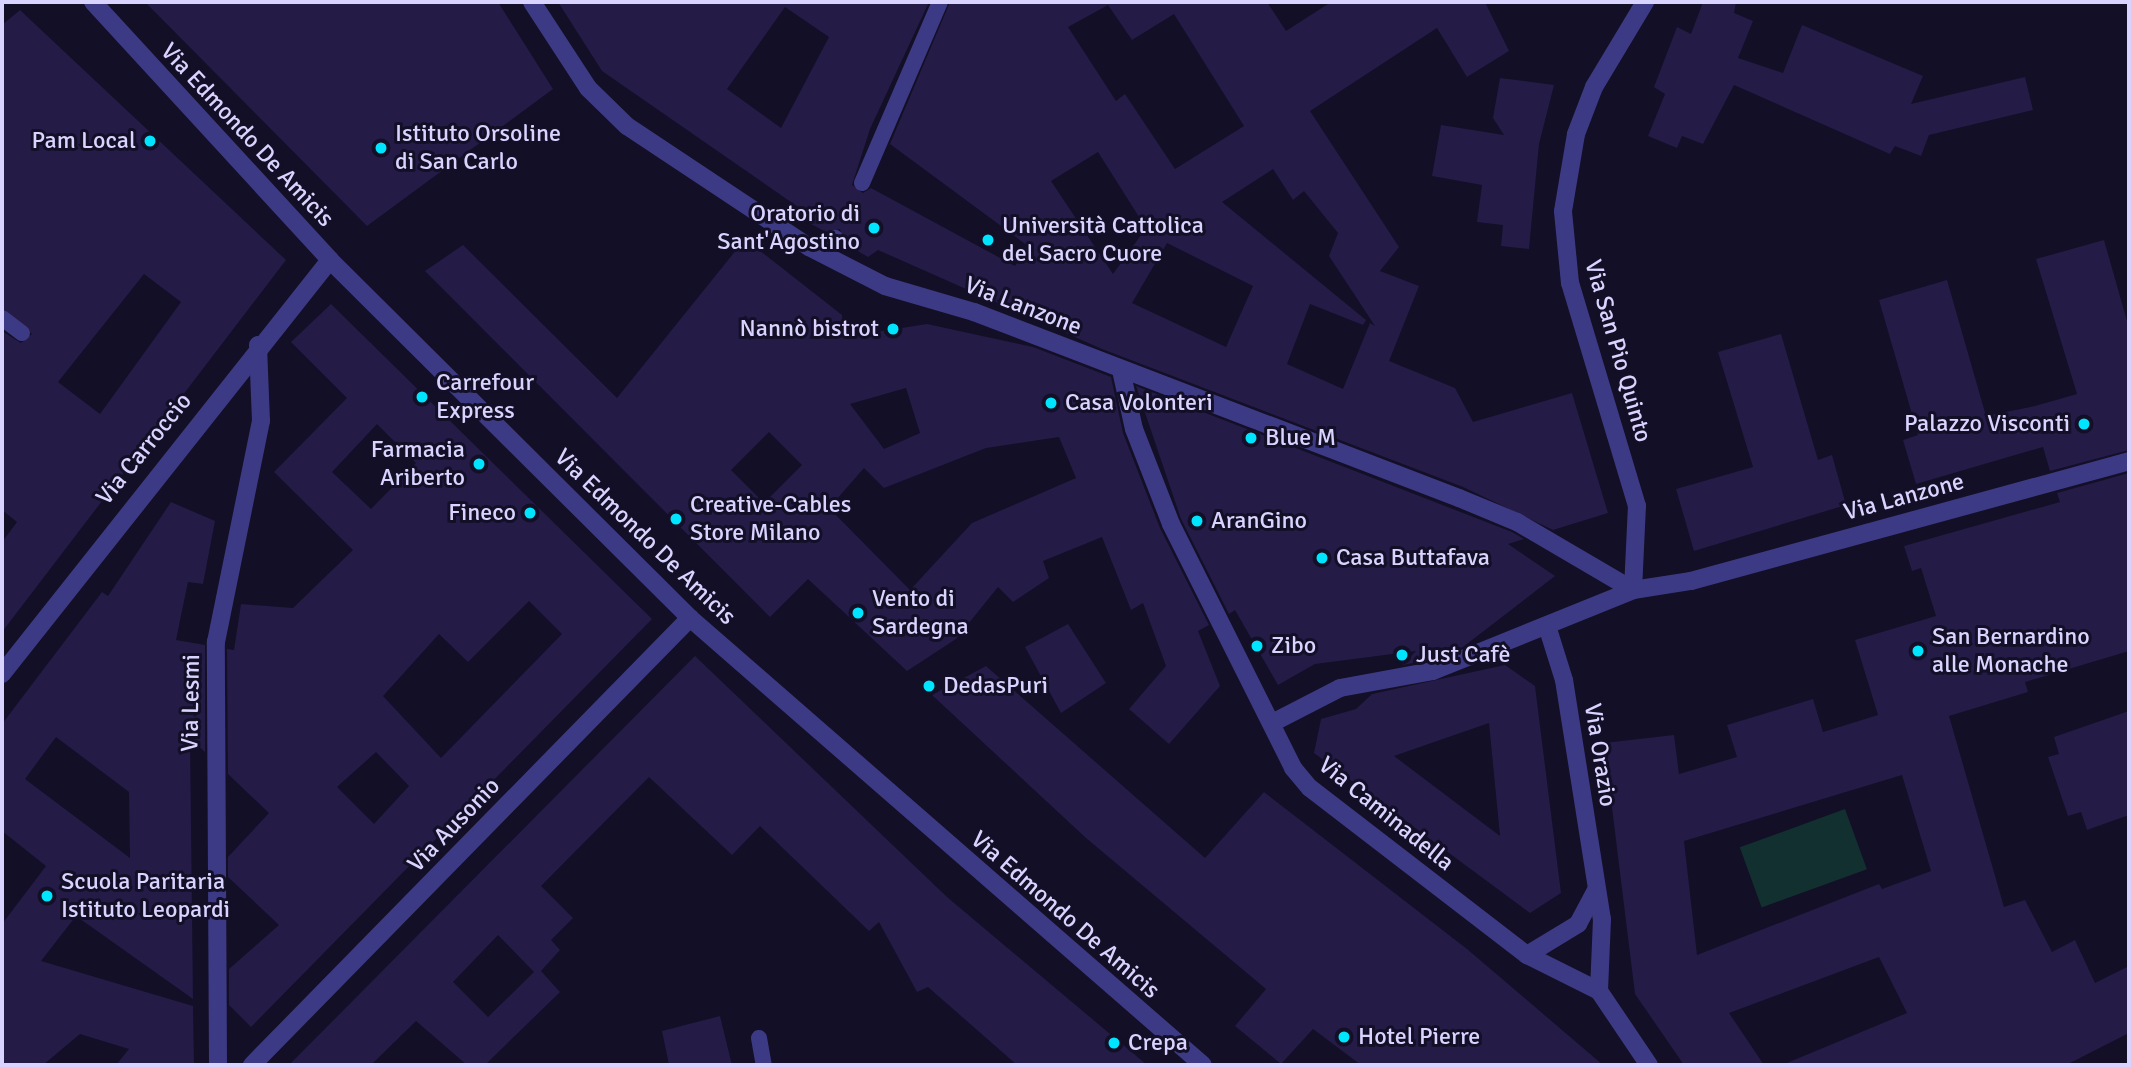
<!DOCTYPE html>
<html>
<head>
<meta charset="utf-8">
<style>
  body { margin:0 }
  #map { position:relative; width:2131px; height:1067px; overflow:hidden; background:#130f26; font-family:Signika,sans-serif }
  div>[style] { position:absolute }
  [style*='--x'] { left:calc(var(--x)*1px); top:calc(var(--y)*1px); width:calc(var(--w)*1px); rotate:calc(var(--a)*1deg) }
  .green>* { inset:0; background:#12302f; transform-origin:0 0 }
  .building>* { inset:0; background:#241b47 }
  .service>* { height:16px; margin:-8px; padding:0 8px; transform-origin:8px; border-radius:8px; background:#3d3a85 }
  .minor>* { height:18px; margin:-9px; padding:0 9px; transform-origin:9px; border-radius:9px; background:#3d3a85 }
  .tertiary>* { height:18px; margin:-9px; padding:0 9px; transform-origin:9px; border-radius:9px; background:#3d3a85 }
  .dots>* { width:19px; height:19px; translate:-50% -50%; box-sizing:border-box; border:4px solid #130f26; border-radius:50% }
  span { translate:-50% -50%; white-space:nowrap; text-align:center; line-height:1.15; -webkit-text-stroke:6px #130f26; paint-order:stroke }
  .poi-label { font-size:24px; color:#d9d4ff }
  .left { translate:0 -50%; text-align:left }
  .right { translate:-100% -50%; text-align:right }
  .street-label { font-size:24px; color:#d9d4ff }
  .frame { position:absolute; inset:0; border:4px solid #d9d4ff; pointer-events:none }
</style>
</head>
<body>
<div id="map">
  <div class="green">
    <div style="left:1845px;top:809px;width:64px;height:112px;rotate:70deg"></div>
  </div>
  <div class="building">
    <div style="clip-path:polygon(145px 2px,498px 2px,553px 89px,367px 226px)"></div>
    <div style="clip-path:polygon(evenodd,558px 2px,929px 2px,870px 129px,852px 185px,863px 193px,871px 188px,1015px 266px,1028px 246px,890px 144px,950px 2px,1267px 2px,1286px 31px,1331px 2px,1485px 2px,1509px 51px,1467px 77px,1437px 28px,1310px 111px,1399px 247px,1380px 271px,1419px 286px,1389px 361px,1455px 388px,1473px 422px,1572px 393px,1608px 513px,1553px 530px,1463px 487px,1102px 349px,878px 250px,868px 257px,844px 243px,840px 229px,826px 232px,811px 224px,814px 218px,602px 71px,558px 2px,1108px 5px,1132px 40px,1174px 14px,1244px 126px,1175px 169px,1125px 94px,1116px 101px,1068px 27px,1108px 5px,558px 2px,785px 7px,829px 37px,781px 128px,727px 89px,785px 7px,558px 2px,1098px 152px,1146px 228px,1113px 274px,1051px 181px,1098px 152px,558px 2px,1273px 169px,1293px 200px,1304px 191px,1338px 233px,1329px 256px,1375px 326px,1370px 323px,1343px 389px,1287px 364px,1310px 304px,1363px 325px,1366px 320px,1222px 202px,1273px 169px,558px 2px,1167px 243px,1253px 286px,1226px 347px,1132px 303px,1167px 243px)"></div>
    <div style="clip-path:polygon(1703px 2px,1736px 2px,1734px 13px,1753px 21px,1738px 58px,1783px 73px,1802px 25px,1923px 76px,1911px 104px,2025px 77px,2033px 110px,1929px 135px,1921px 156px,1895px 146px,1890px 154px,1734px 85px,1703px 144px,1682px 136px,1677px 148px,1648px 136px,1665px 94px,1654px 87px,1677px 27px,1691px 34px)"></div>
    <div style="clip-path:polygon(evenodd,20px 10px,286px 260px,2px 632px,2px 542px,17px 522px,2px 510px,2px 331px,21px 343px,32px 334px,2px 308px,2px 25px,20px 10px,144px 274px,181px 302px,100px 414px,58px 382px,144px 274px)"></div>
    <div style="clip-path:polygon(1500px 78px,1554px 85px,1539px 144px,1529px 249px,1501px 246px,1503px 225px,1477px 222px,1482px 185px,1432px 176px,1441px 125px,1504px 135px,1493px 118px)"></div>
    <div style="clip-path:polygon(evenodd,745px 239px,842px 315px,844px 337px,927px 324px,1033px 347px,1111px 377px,1123px 433px,1160px 528px,1209px 625px,1198px 631px,1220px 686px,1169px 744px,1129px 709px,1166px 666px,1143px 603px,1131px 610px,1102px 537px,1043px 561px,1049px 578px,1013px 602px,998px 587px,956px 639px,907px 671px,808px 579px,770px 617px,425px 271px,463px 245px,617px 398px,745px 239px,906px 388px,920px 433px,884px 449px,850px 404px,906px 388px,745px 239px,769px 432px,802px 465px,764px 503px,731px 470px,769px 432px,745px 239px,1059px 437px,1076px 478px,972px 523px,910px 590px,829px 508px,864px 468px,884px 488px,986px 448px,1059px 437px)"></div>
    <div style="clip-path:polygon(2104px 240px,2129px 328px,2129px 450px,2050px 471px,2043px 447px,1916px 484px,1903px 440px,1918px 435px,1879px 300px,1947px 280px,1986px 416px,2035px 406px,2077px 394px,2036px 259px)"></div>
    <div style="clip-path:polygon(evenodd,331px 304px,652px 619px,251px 1027px,229px 1005px,229px 969px,279px 925px,228px 877px,228px 857px,269px 813px,228px 774px,227px 649px,234px 650px,241px 604px,293px 608px,353px 550px,274px 472px,347px 398px,291px 342px,331px 304px,377px 424px,416px 463px,371px 509px,332px 472px,377px 424px,331px 304px,529px 601px,562px 634px,441px 758px,383px 696px,439px 634px,468px 662px,529px 601px,331px 304px,376px 752px,409px 786px,374px 824px,337px 787px,376px 752px)"></div>
    <div style="clip-path:polygon(1781px 334px,1818px 460px,1832px 455px,1846px 505px,1694px 551px,1676px 489px,1753px 467px,1718px 352px)"></div>
    <div style="clip-path:polygon(1136px 386px,1512px 532px,1524px 539px,1508px 544px,1555px 576px,1463px 647px,1430px 660px,1402px 665px,1416px 651px,1315px 664px,1278px 685px,1235px 610px,1229px 614px,1181px 519px)"></div>
    <div style="clip-path:polygon(evenodd,2129px 473px,2129px 651px,2025px 682px,2028px 692px,1949px 716px,2004px 907px,2025px 900px,2052px 952px,2075px 940px,2095px 983px,2129px 966px,2129px 1033px,2066px 1065px,1782px 1065px,1907px 1013px,1879px 957px,1729px 1013px,1764px 1065px,1684px 1065px,1635px 994px,1604px 743px,1674px 735px,1679px 774px,1737px 757px,1727px 725px,1813px 699px,1823px 732px,1878px 715px,1855px 640px,1936px 616px,1921px 568px,1912px 571px,1904px 546px,2060px 502px,2057px 493px,2129px 473px,1902px 775px,1931px 871px,1882px 889px,1879px 884px,1697px 955px,1684px 841px,1902px 775px)"></div>
    <div style="clip-path:polygon(evenodd,171px 502px,215px 521px,203px 584px,188px 582px,176px 640px,205px 645px,205px 752px,190px 738px,193px 999px,76px 916px,41px 961px,193px 1006px,194px 1065px,116px 1065px,129px 1049px,80px 1034px,43px 1065px,2px 1065px,2px 924px,46px 866px,2px 831px,2px 724px,102px 592px,108px 596px,171px 502px,56px 737px,129px 792px,130px 858px,25px 779px,56px 737px)"></div>
    <div style="clip-path:polygon(1068px 624px,1106px 683px,1061px 713px,1025px 647px)"></div>
    <div style="clip-path:polygon(evenodd,695px 656px,947px 897px,1147px 1065px,1017px 1065px,928px 987px,917px 992px,879px 922px,869px 931px,760px 826px,732px 855px,649px 777px,541px 886px,573px 918px,551px 940px,560px 950px,541px 971px,560px 992px,485px 1065px,467px 1065px,416px 1021px,371px 1065px,289px 1065px,695px 656px,498px 935px,534px 972px,488px 1017px,453px 982px,498px 935px)"></div>
    <div style="clip-path:polygon(evenodd,1505px 665px,1535px 686px,1561px 893px,1530px 913px,1314px 753px,1321px 719px,1356px 709px,1372px 694px,1505px 665px,1489px 723px,1500px 836px,1394px 756px,1489px 723px)"></div>
    <div style="clip-path:polygon(986px 666px,1205px 858px,1264px 792px,1467px 949px,1603px 1065px,1361px 1065px,1313px 1029px,1281px 1064px,1235px 1026px,1266px 989px,1086px 838px,932px 695px)"></div>
    <div style="clip-path:polygon(2129px 711px,2129px 815px,2087px 830px,2081px 812px,2068px 816px,2048px 757px,2059px 754px,2054px 737px)"></div>
    <div style="clip-path:polygon(720px 1016px,732px 1065px,669px 1065px,662px 1031px)"></div>
  </div>
  <div class="service">
    <div style="--x:862;--y:183;--w:197;--a:-66.7"></div>
    <div style="--x:827;--y:256;--w:20;--a:-66"></div>
    <div style="--x:2;--y:318;--w:25;--a:37"></div>
    <div style="--x:759;--y:1038;--w:27;--a:80"></div>
  </div>
  <div class="minor">
    <div style="--x:532;--y:2;--w:103;--a:56.9"></div>
    <div style="--x:588;--y:88;--w:54;--a:44.3"></div>
    <div style="--x:627;--y:126;--w:219;--a:33.6"></div>
    <div style="--x:809;--y:247;--w:85;--a:27.2"></div>
    <div style="--x:885;--y:286;--w:93;--a:16.3"></div>
    <div style="--x:974;--y:312;--w:519;--a:20.98"></div>
    <div style="--x:1459;--y:498;--w:63;--a:22.5"></div>
    <div style="--x:1517;--y:522;--w:134;--a:30.4"></div>
    <div style="--x:1121;--y:370;--w:60;--a:77.6"></div>
    <div style="--x:1134;--y:429;--w:102;--a:68.7"></div>
    <div style="--x:1171;--y:524;--w:273;--a:63.4"></div>
    <div style="--x:1293;--y:768;--w:26;--a:50"></div>
    <div style="--x:1310;--y:788;--w:274;--a:37.6"></div>
    <div style="--x:1527;--y:955;--w:80;--a:26.6"></div>
    <div style="--x:1599;--y:991;--w:89;--a:56"></div>
    <div style="--x:1633;--y:590;--w:84;--a:-87.3"></div>
    <div style="--x:1637;--y:506;--w:233;--a:-106.7"></div>
    <div style="--x:1570;--y:283;--w:72;--a:-95.6"></div>
    <div style="--x:1563;--y:211;--w:78;--a:-80.4"></div>
    <div style="--x:1576;--y:134;--w:50;--a:-69"></div>
    <div style="--x:1594;--y:87;--w:99;--a:-59"></div>
    <div style="--x:1548;--y:629;--w:53;--a:72.6"></div>
    <div style="--x:1564;--y:680;--w:242;--a:81"></div>
    <div style="--x:1602;--y:919;--w:72;--a:92.4"></div>
    <div style="--x:2;--y:674;--w:528;--a:-51.61"></div>
    <div style="--x:1272;--y:723;--w:76;--a:-27.2"></div>
    <div style="--x:1340;--y:688;--w:95;--a:-10.4"></div>
    <div style="--x:1433;--y:671;--w:216;--a:-22"></div>
    <div style="--x:1633;--y:590;--w:59;--a:-8.8"></div>
    <div style="--x:1691;--y:581;--w:454;--a:-15.3"></div>
    <div style="--x:1527;--y:955;--w:60;--a:-31.3"></div>
    <div style="--x:1578;--y:924;--w:38;--a:-62"></div>
    <div style="--x:218;--y:1065;--w:423;--a:-90.3"></div>
    <div style="--x:216;--y:642;--w:226;--a:-78.5"></div>
    <div style="--x:261;--y:421;--w:76;--a:-92.3"></div>
    <div style="--x:252;--y:1065;--w:626;--a:-45.58"></div>
  </div>
  <div class="tertiary">
    <div style="--x:93;--y:2;--w:350;--a:47.4"></div>
    <div style="--x:330;--y:260;--w:508;--a:44.84"></div>
    <div style="--x:690;--y:618;--w:680;--a:41.07"></div>
  </div>
  <div class="dots">
    <div style="left:150px;top:141px;background:#00e5ff"></div>
    <div style="left:381px;top:148px;background:#00e5ff"></div>
    <div style="left:874px;top:228px;background:#00e5ff"></div>
    <div style="left:988px;top:240px;background:#00e5ff"></div>
    <div style="left:893px;top:329px;background:#00e5ff"></div>
    <div style="left:422px;top:397px;background:#00e5ff"></div>
    <div style="left:1051px;top:403px;background:#00e5ff"></div>
    <div style="left:2084px;top:424px;background:#00e5ff"></div>
    <div style="left:1251px;top:438px;background:#00e5ff"></div>
    <div style="left:479px;top:464px;background:#00e5ff"></div>
    <div style="left:530px;top:513px;background:#00e5ff"></div>
    <div style="left:676px;top:519px;background:#00e5ff"></div>
    <div style="left:1197px;top:521px;background:#00e5ff"></div>
    <div style="left:1322px;top:558px;background:#00e5ff"></div>
    <div style="left:858px;top:613px;background:#00e5ff"></div>
    <div style="left:1257px;top:646px;background:#00e5ff"></div>
    <div style="left:1918px;top:651px;background:#00e5ff"></div>
    <div style="left:1402px;top:655px;background:#00e5ff"></div>
    <div style="left:929px;top:686px;background:#00e5ff"></div>
    <div style="left:47px;top:896px;background:#00e5ff"></div>
    <div style="left:1344px;top:1037px;background:#00e5ff"></div>
    <div style="left:1114px;top:1043px;background:#00e5ff"></div>
  </div>
  <div class="poi-label">
    <span class="left" style="left:395px;top:148px">Istituto Orsoline<br>di San Carlo</span>
    <span class="right" style="left:136px;top:141px">Pam Local</span>
    <span class="right" style="left:860px;top:228px">Oratorio di<br>Sant'Agostino</span>
    <span class="left" style="left:1002px;top:240px">Università Cattolica<br>del Sacro Cuore</span>
    <span class="right" style="left:879px;top:329px">Nannò bistrot</span>
    <span class="left" style="left:436px;top:397px">Carrefour<br>Express</span>
    <span class="left" style="left:1065px;top:403px">Casa Volonteri</span>
    <span class="right" style="left:2070px;top:424px">Palazzo Visconti</span>
    <span class="left" style="left:1265px;top:438px">Blue M</span>
    <span class="right" style="left:465px;top:464px">Farmacia<br>Ariberto</span>
    <span class="left" style="left:690px;top:519px">Creative-Cables<br>Store Milano</span>
    <span class="right" style="left:516px;top:513px">Fineco</span>
    <span class="left" style="left:1211px;top:521px">AranGino</span>
    <span class="left" style="left:1336px;top:558px">Casa Buttafava</span>
    <span class="left" style="left:872px;top:613px">Vento di<br>Sardegna</span>
    <span class="left" style="left:1932px;top:651px">San Bernardino<br>alle Monache</span>
    <span class="left" style="left:1271px;top:646px">Zibo</span>
    <span class="left" style="left:1416px;top:655px">Just Cafè</span>
    <span class="left" style="left:943px;top:686px">DedasPuri</span>
    <span class="left" style="left:61px;top:896px">Scuola Paritaria<br>Istituto Leopardi</span>
    <span class="left" style="left:1358px;top:1037px">Hotel Pierre</span>
    <span class="left" style="left:1128px;top:1043px">Crepa</span>
  </div>
  <div class="street-label">
    <span style="left:247px;top:135px;rotate:47deg">Via Edmondo De Amicis</span>
    <span style="left:1023px;top:306px;rotate:21deg">Via Lanzone</span>
    <span style="left:1618px;top:351px;rotate:74deg">Via San Pio Quinto</span>
    <span style="left:144px;top:449px;rotate:-51deg">Via Carroccio</span>
    <span style="left:1904px;top:497px;rotate:-15deg">Via Lanzone</span>
    <span style="left:645px;top:537px;rotate:44deg">Via Edmondo De Amicis</span>
    <span style="left:191px;top:703px;rotate:-89deg">Via Lesmi</span>
    <span style="left:1600px;top:755px;rotate:81deg">Via Orazio</span>
    <span style="left:1386px;top:814px;rotate:39deg">Via Caminadella</span>
    <span style="left:454px;top:825px;rotate:-46deg">Via Ausonio</span>
    <span style="left:1065px;top:915px;rotate:41deg">Via Edmondo De Amicis</span>
  </div>
  <div class="frame"></div>
</div>
</body>
</html>
